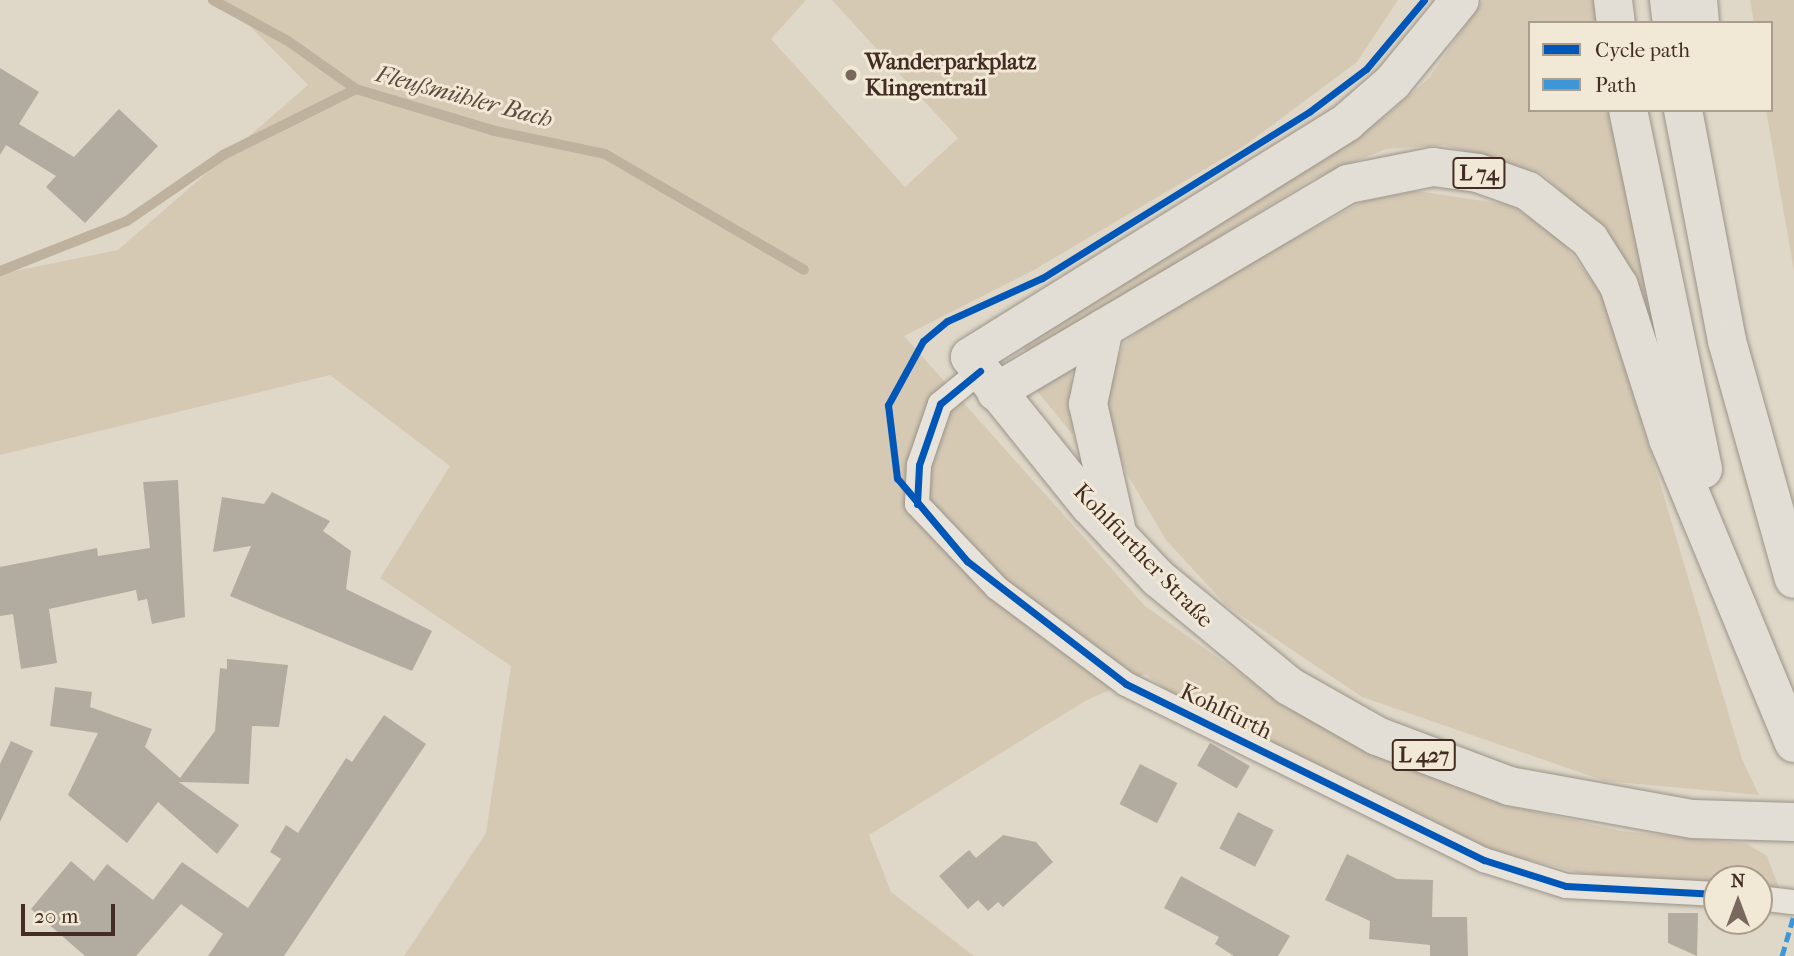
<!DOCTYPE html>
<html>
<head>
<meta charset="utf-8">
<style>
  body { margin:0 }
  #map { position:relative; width:1794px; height:956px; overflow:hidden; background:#dfd8c8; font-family:"IM FELL French Canon",serif }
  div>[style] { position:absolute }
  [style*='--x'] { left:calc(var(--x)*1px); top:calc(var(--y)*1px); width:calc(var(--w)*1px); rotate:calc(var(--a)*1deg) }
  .green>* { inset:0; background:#d5c9b4 }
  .stream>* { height:10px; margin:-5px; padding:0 5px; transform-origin:5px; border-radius:5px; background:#beb19d }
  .building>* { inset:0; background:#b2aba0; transform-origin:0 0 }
  .roads { filter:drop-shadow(0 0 2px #9a9389) drop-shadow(0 0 2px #9a9389) }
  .street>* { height:24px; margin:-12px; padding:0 12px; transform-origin:12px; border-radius:12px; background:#e7e3db }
  .primary>* { height:38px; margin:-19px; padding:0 19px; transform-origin:19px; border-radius:19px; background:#e2ded5 }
  .highway>* { height:38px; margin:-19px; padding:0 19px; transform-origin:19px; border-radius:19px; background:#e2ded5 }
  .quiet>* { height:5px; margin-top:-2.5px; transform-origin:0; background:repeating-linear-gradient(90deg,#3f96d6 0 10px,transparent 0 15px) }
  .cycleway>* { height:7px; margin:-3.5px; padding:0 3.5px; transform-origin:3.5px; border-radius:3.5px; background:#0057b8 }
  .dots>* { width:19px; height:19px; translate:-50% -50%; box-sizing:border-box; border:4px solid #f1e8d5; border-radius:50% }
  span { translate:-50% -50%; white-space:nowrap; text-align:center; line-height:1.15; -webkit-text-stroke:6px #f1e8d5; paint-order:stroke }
  .shield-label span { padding:2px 5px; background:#f1e8d5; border:2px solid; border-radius:5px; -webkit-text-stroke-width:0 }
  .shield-label { font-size:21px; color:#422c24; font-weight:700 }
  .poi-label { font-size:23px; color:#422c24; font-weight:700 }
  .left { translate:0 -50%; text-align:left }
  .street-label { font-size:23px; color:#422c24 }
  .water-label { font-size:24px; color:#5e493e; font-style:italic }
  .legend { position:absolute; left:1528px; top:21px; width:245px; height:91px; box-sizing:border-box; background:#f1e8d5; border:2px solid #ab9d8e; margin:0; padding:9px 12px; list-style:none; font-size:21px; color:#422c24 }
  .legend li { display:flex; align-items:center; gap:14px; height:35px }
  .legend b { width:35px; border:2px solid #ab9d8e }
  .north { position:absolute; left:1703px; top:865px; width:70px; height:70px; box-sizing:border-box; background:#f1e8d5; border:2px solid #ab9d8e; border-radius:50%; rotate:0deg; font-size:19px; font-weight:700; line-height:28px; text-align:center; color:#422c24 }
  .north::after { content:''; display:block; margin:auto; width:24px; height:32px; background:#79685d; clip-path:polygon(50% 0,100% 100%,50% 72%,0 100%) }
  .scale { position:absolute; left:21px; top:904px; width:94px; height:32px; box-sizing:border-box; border:4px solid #422c24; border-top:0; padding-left:9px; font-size:21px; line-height:24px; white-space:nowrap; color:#422c24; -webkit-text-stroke:5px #f1e8d5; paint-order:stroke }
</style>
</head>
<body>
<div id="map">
  <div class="green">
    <div style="clip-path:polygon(224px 0,806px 0,771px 39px,905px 187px,958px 138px,832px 0,1398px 0,1357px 62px,1244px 146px,1034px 270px,904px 336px,1145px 606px,1276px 699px,1368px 752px,1506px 805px,1621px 831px,1747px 844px,1767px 856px,1780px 890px,1759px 889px,1759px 879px,1717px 879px,1717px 885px,1580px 873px,1487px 849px,1189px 706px,1145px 674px,1085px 701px,869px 835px,891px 892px,974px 956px,404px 956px,486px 833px,511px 666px,380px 578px,450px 466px,330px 375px,0 455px,0 274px,118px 250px,308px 85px)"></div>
    <div style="clip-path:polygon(1483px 0,1607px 0,1610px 23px,1530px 23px,1530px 110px,1622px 110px,1649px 324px,1595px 224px,1543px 174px,1444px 145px,1386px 149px,1312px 179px,1028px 356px,1022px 345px,1386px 116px,1429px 78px)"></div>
    <div style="clip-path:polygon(1750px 0,1794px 0,1794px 271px,1766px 110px,1771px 110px,1771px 23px,1754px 23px)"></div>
    <div style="clip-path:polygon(1417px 191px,1509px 205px,1558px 236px,1605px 298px,1742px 759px,1759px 795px,1605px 781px,1362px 697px,1227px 606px,1166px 540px,1127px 474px,1109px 430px,1108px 387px,1124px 343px,1170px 306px,1364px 201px)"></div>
    <div style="clip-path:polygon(1071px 365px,1073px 435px,1033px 386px)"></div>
  </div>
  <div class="stream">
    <div style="--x:213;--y:0;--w:85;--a:28.7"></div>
    <div style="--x:288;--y:41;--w:83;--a:35.2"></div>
    <div style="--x:0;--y:271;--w:136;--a:-21.5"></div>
    <div style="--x:127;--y:221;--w:116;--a:-34.5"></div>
    <div style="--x:223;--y:155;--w:148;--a:-26.4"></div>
    <div style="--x:356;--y:89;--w:145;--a:16.8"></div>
    <div style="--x:495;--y:131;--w:112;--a:11.8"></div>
    <div style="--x:605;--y:154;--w:230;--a:30.2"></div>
  </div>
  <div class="building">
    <div style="clip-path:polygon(0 68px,39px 92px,19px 124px,74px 157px,119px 109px,158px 146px,85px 223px,46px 187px,56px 176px,6px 145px,0 155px)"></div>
    <div style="clip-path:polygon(178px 480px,185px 617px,152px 624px,147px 599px,138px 601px,136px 590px,49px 609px,57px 663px,21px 669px,13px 614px,0 616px,0 567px,97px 548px,98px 556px,150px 548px,143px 482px)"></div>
    <div style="clip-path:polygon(272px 492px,330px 521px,323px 531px,351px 551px,346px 589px,432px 631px,412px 671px,230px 596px,251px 546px,213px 552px,222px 497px,264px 504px)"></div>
    <div style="clip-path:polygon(227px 659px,288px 665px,279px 727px,252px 726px,249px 784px,179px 782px,239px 825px,217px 854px,158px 802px,127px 843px,68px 795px,98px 733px,50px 726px,55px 687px,92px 692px,90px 707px,152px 729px,145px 747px,180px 778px,215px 731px,220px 668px,227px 669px)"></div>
    <div style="clip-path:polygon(384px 715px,426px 744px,284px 956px,208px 956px,223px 934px,181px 904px,136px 956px,85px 956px,31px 909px,71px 861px,94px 881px,107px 864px,153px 900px,182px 862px,248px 908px,281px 859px,270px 852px,286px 825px,298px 833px,346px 758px,352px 762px)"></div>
    <div style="clip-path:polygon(11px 741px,33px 751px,0 822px,0 764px)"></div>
    <div style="left:1210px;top:743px;width:46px;height:26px;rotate:30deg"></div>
    <div style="left:1140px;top:764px;width:42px;height:45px;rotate:27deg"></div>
    <div style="left:1238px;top:812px;width:40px;height:41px;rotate:27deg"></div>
    <div style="clip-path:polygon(1003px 835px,1036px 842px,1053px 862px,1003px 907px,998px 902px,988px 911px,978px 900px,968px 909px,939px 876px,969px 850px,976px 858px)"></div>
    <div style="clip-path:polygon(1347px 854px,1397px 879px,1433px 880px,1432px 917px,1467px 917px,1468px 956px,1430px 956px,1430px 945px,1369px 939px,1370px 921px,1325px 900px)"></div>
    <div style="clip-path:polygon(1181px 876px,1290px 936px,1278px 956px,1234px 956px,1215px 944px,1219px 937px,1164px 908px)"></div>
    <div style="clip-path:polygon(1668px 913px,1698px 913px,1697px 956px,1668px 943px)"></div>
  </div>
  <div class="roads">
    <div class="street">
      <div style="--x:980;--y:371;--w:52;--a:140.5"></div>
      <div style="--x:940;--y:404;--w:65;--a:109"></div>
      <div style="--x:919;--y:465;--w:39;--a:93"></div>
      <div style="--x:917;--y:504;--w:116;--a:46.4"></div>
      <div style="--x:997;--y:588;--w:161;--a:36.7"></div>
      <div style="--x:1126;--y:684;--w:399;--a:26.2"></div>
      <div style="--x:1484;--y:860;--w:86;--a:17.6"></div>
      <div style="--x:1566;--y:886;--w:151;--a:3"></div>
      <div style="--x:1759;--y:898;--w:35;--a:7"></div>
    </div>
    <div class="primary">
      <div style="--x:970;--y:357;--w:191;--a:51.2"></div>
      <div style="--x:1090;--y:506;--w:99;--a:46.6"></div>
      <div style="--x:1158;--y:578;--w:170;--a:39.5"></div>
      <div style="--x:1289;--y:686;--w:101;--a:29.6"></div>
      <div style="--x:1377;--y:736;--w:141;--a:20.7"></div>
      <div style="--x:1509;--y:786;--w:187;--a:10.2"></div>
      <div style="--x:1693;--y:819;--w:101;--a:1.7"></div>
    </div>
    <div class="highway">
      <div style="--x:1613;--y:0;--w:23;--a:83"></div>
      <div style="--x:1669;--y:0;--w:23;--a:83"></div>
      <div style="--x:1698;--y:0;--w:23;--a:85"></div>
      <div style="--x:1628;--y:110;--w:367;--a:78.2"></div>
      <div style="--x:1683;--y:110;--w:235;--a:79.2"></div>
      <div style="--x:1727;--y:341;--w:247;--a:74.3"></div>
      <div style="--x:1104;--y:328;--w:78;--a:101.9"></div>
      <div style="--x:1088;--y:404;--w:135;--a:77.2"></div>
      <div style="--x:970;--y:357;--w:444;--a:-31.9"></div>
      <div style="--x:1347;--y:122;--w:60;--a:-40.9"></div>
      <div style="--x:1392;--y:83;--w:107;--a:-50.7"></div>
      <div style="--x:996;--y:392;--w:409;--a:-30.6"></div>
      <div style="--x:1348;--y:184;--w:87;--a:-11.3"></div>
      <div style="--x:1433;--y:167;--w:45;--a:7.6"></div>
      <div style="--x:1478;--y:173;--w:53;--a:19.8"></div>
      <div style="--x:1528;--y:191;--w:79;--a:38.3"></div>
      <div style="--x:1590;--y:240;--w:54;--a:57.8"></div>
      <div style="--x:1619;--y:286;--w:161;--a:72.2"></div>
      <div style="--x:1668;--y:439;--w:329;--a:67.5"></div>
    </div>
  </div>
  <div class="quiet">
    <div style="--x:1782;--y:956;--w:43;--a:-73.7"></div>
  </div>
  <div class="cycleway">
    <div style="--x:1424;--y:0;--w:90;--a:130"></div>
    <div style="--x:1366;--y:69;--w:71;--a:143"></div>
    <div style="--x:1309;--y:112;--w:314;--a:148.1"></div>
    <div style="--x:1042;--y:278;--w:104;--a:155.6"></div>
    <div style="--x:947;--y:321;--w:31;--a:140"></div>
    <div style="--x:923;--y:341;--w:73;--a:118.7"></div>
    <div style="--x:888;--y:405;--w:74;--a:83"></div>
    <div style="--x:897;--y:478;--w:109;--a:49.9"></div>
    <div style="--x:967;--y:561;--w:201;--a:37.7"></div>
    <div style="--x:1126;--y:684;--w:399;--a:26.2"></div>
    <div style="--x:1484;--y:860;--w:86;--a:17.6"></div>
    <div style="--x:1566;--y:886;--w:151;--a:3"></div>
    <div style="--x:917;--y:504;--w:39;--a:-87"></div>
    <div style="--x:919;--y:465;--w:65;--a:-71"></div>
    <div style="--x:940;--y:404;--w:52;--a:-39.5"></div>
  </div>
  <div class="dots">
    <div style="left:851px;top:75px;background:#79685d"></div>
  </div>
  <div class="shield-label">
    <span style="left:1479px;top:173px">L 74</span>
    <span style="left:1424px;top:755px">L 427</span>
  </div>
  <div class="poi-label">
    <span class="left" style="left:865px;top:75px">Wanderparkplatz<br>Klingentrail</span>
  </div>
  <div class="street-label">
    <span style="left:1143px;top:556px;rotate:46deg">Kohlfurther Straße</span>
    <span style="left:1226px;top:712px;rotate:26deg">Kohlfurth</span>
  </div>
  <div class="water-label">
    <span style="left:464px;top:97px;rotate:15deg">Fleußmühler Bach</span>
  </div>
  <ul class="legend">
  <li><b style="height:9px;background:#0057b8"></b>Cycle path</li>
  <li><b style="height:9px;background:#3f96d6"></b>Path</li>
  </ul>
  <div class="north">N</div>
  <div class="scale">20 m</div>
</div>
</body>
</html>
